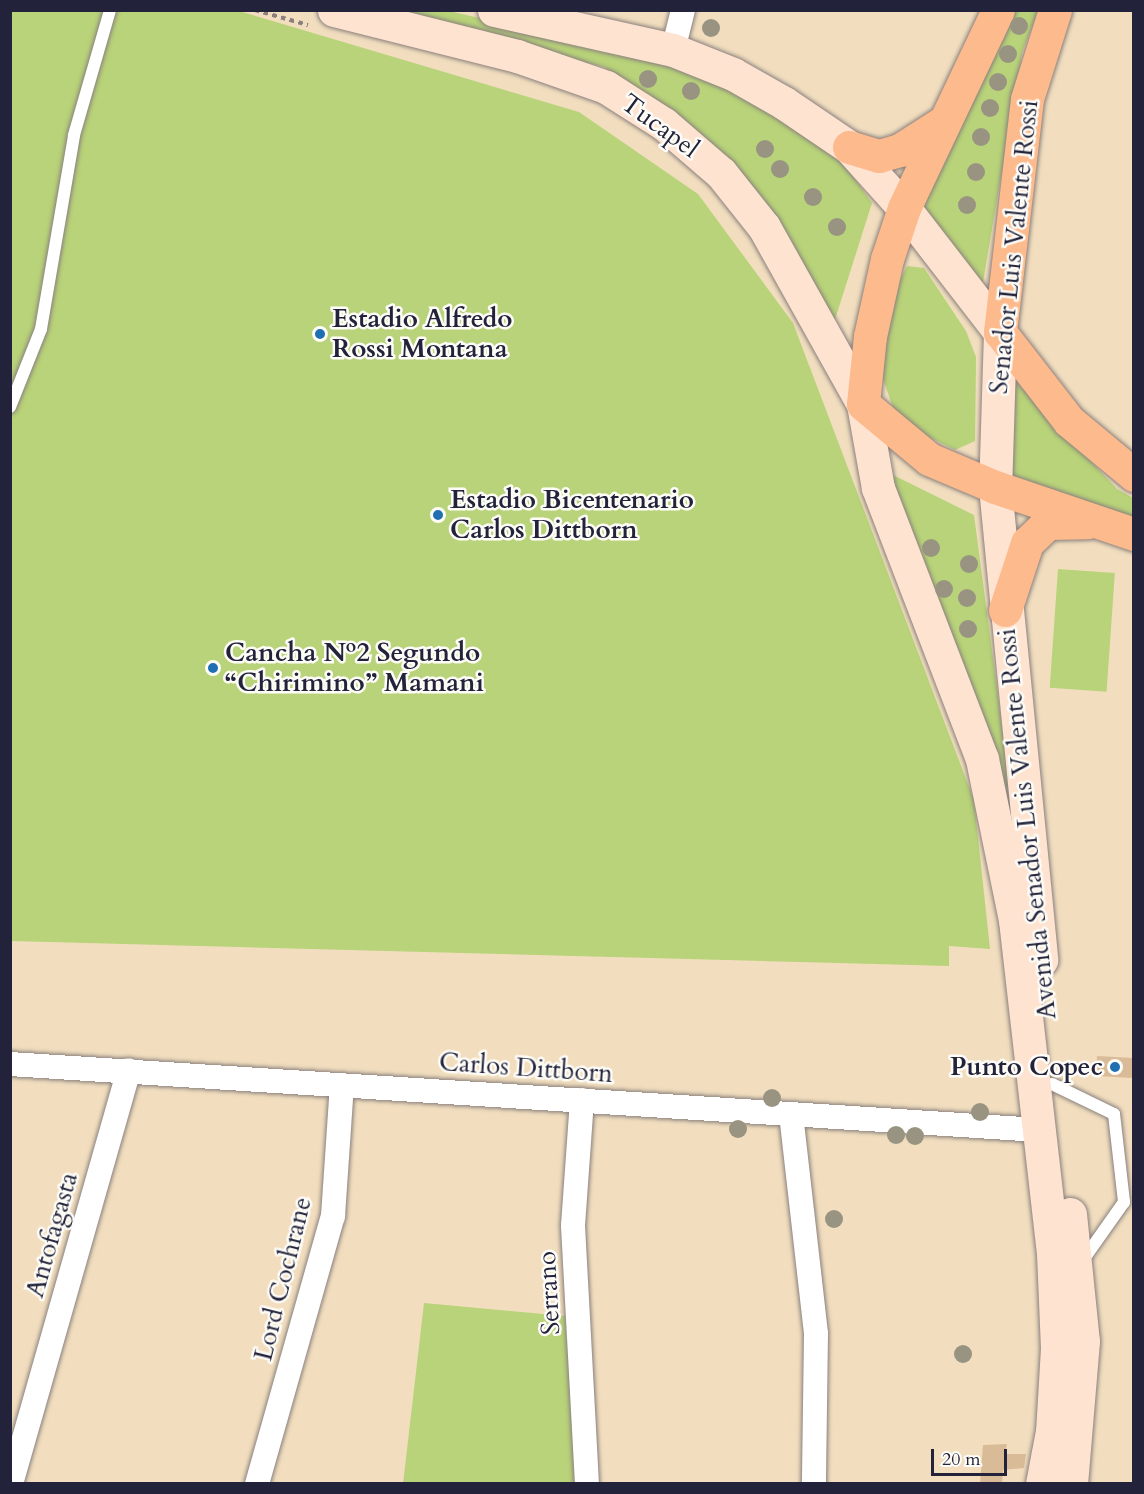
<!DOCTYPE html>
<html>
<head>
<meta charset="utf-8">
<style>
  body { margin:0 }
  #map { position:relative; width:1144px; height:1494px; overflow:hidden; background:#f2debf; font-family:Cardo,serif }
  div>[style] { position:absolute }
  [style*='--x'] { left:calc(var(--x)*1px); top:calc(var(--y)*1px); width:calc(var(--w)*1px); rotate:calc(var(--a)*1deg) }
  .green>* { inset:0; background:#b8d379; transform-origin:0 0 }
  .building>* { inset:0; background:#dabb97; transform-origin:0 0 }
  .path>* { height:4px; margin-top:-2px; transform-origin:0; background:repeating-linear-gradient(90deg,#8a807d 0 4.5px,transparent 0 9px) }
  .roads { filter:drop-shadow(0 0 2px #8a807d) drop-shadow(0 0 2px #8a807d) }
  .lane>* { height:12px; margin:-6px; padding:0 6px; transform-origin:6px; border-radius:6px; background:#fff }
  .street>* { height:24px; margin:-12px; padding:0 12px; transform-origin:12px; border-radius:12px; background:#fff }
  .secondary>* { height:33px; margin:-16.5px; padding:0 16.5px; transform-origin:16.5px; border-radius:16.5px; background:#fee3d1 }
  .primary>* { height:33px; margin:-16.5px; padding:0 16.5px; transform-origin:16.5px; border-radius:16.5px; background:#fcba8d }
  .trees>* { width:18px; height:18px; margin:-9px; border-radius:50%; background:#989481 }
  .dots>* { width:16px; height:16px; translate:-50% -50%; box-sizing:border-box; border:3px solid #fdfcf7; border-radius:50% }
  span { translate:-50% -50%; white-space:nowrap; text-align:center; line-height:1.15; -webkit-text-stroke:5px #fdfcf7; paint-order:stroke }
  .street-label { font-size:26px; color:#22223b }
  .poi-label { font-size:26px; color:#22223b; font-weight:700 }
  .left { translate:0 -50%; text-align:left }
  .right { translate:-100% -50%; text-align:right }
  .frame { position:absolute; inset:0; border:12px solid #22223b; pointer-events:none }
  .scale { position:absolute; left:931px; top:1449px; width:76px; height:27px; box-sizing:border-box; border:3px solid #22223b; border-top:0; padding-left:8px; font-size:18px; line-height:21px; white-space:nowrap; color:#22223b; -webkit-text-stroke:4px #fdfcf7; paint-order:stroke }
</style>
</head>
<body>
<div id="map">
  <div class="green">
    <div style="clip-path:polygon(11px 11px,239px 11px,579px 112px,698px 194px,793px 323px,974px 800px,990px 949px,949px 946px,949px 966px,11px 941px)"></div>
    <div style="clip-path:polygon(381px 11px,449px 11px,623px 52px,705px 77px,764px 105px,845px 165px,872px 203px,832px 329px,773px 217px,707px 139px,604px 67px)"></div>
    <div style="clip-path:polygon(1009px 11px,1038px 11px,1022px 53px,982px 288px,921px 217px,937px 170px)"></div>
    <div style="clip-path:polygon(907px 266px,924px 268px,966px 331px,976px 357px,975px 441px,955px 450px,919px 432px,894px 410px,878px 365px,889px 301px)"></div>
    <div style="clip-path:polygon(1015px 381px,1117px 489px,1133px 498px,1133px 518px,1009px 474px)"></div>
    <div style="clip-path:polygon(891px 474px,974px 515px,1010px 786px,1003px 787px,961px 658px,896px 502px)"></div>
    <div style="left:1058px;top:569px;width:57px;height:119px;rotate:4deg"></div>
    <div style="clip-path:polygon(424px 1303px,565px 1316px,577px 1483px,403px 1484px)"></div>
  </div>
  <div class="building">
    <div style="left:1097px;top:1056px;width:37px;height:20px;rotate:3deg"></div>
    <div style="clip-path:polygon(1007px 1444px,1005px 1454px,1026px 1454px,1024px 1468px,1003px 1470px,1002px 1484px,980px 1484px,983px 1445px)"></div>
  </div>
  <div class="path">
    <div style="--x:255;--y:10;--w:55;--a:15.8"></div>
  </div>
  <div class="roads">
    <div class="lane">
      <div style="--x:10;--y:407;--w:84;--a:-68.3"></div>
      <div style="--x:41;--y:329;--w:197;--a:-80.3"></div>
      <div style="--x:74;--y:135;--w:130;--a:-73.9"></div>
      <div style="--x:1052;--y:1084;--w:69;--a:25.8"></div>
      <div style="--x:1114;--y:1114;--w:89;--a:83.5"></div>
      <div style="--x:1124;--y:1202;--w:75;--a:125.2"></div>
    </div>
    <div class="street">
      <div style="--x:673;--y:50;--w:41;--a:-76"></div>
      <div style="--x:10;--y:1064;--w:1030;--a:3.67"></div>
      <div style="--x:582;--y:1100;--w:126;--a:94.1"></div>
      <div style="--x:573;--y:1226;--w:258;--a:86.9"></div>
      <div style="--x:791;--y:1114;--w:221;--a:83.5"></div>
      <div style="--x:816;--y:1334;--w:150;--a:90.8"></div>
      <div style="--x:11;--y:1484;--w:430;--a:-74.1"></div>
      <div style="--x:257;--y:1484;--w:279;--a:-74.2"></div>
      <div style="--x:333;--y:1216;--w:131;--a:-86.1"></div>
    </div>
    <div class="secondary">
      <div style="--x:334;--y:10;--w:189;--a:14.1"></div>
      <div style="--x:517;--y:56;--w:94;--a:19.2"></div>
      <div style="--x:606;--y:87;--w:69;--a:32.5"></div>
      <div style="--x:664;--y:124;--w:75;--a:40.7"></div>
      <div style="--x:721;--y:173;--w:69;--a:51.5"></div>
      <div style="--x:764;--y:227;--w:203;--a:60.8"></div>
      <div style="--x:863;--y:404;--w:85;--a:79.9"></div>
      <div style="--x:878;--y:488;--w:290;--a:69"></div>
      <div style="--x:982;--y:759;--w:164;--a:78.4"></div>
      <div style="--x:1015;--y:920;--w:335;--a:83.5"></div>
      <div style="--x:1053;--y:1253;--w:95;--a:87.6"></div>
      <div style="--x:1057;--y:1348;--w:83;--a:93.4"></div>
      <div style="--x:1052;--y:1431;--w:54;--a:100.7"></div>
      <div style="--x:494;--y:10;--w:183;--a:12.6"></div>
      <div style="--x:673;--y:50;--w:65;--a:21.8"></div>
      <div style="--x:733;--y:74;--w:59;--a:29.6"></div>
      <div style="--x:784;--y:103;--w:78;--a:34.1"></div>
      <div style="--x:849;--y:147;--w:82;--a:48"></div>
      <div style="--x:904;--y:208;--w:157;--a:52.3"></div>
      <div style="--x:1000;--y:332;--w:155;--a:91.8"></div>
      <div style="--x:995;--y:487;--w:475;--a:84.4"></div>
      <div style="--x:1070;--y:1214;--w:128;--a:84.2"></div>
      <div style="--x:1083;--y:1341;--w:144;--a:94.8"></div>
    </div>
    <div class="primary">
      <div style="--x:998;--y:10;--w:219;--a:115.4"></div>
      <div style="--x:904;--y:208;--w:54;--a:108.4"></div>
      <div style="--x:887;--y:259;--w:79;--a:102.4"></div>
      <div style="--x:870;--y:336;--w:68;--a:95.9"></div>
      <div style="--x:863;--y:404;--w:86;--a:39.8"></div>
      <div style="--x:929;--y:459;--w:72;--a:23"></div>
      <div style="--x:995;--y:487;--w:147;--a:18.7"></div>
      <div style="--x:1055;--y:10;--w:93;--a:107.5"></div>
      <div style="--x:1027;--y:99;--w:235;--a:96.6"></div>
      <div style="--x:1000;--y:332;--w:113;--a:52.2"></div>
      <div style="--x:1069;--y:421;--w:85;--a:39.7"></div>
      <div style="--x:849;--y:147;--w:31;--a:17"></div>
      <div style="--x:879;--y:156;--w:22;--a:-16"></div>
      <div style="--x:900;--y:150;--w:50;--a:-32.7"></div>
      <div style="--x:1005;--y:610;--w:71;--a:-71.8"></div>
      <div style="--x:1027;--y:543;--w:29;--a:-44"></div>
      <div style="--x:1048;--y:523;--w:39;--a:-1"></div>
    </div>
  </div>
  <div class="trees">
    <div style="left:1019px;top:26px"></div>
    <div style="left:711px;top:28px"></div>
    <div style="left:1008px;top:54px"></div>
    <div style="left:648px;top:79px"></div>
    <div style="left:998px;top:82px"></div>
    <div style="left:691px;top:91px"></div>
    <div style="left:990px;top:108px"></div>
    <div style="left:981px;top:137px"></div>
    <div style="left:765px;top:149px"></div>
    <div style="left:780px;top:169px"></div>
    <div style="left:976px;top:172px"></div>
    <div style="left:813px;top:197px"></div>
    <div style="left:967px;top:205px"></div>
    <div style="left:837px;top:227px"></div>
    <div style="left:931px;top:548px"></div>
    <div style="left:969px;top:564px"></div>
    <div style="left:944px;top:589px"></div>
    <div style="left:967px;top:598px"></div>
    <div style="left:968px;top:629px"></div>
    <div style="left:772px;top:1098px"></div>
    <div style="left:980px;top:1112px"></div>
    <div style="left:738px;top:1129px"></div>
    <div style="left:896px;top:1135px"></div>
    <div style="left:915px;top:1136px"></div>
    <div style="left:834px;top:1219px"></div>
    <div style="left:963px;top:1354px"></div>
  </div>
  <div class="dots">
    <div style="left:320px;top:334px;background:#1f6fb2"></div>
    <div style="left:438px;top:515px;background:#1f6fb2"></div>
    <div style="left:213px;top:668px;background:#1f6fb2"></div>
    <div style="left:1115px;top:1067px;background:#1f6fb2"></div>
  </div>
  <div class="street-label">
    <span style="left:660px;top:126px;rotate:36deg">Tucapel</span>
    <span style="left:1014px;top:247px;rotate:-84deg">Senador Luis Valente Rossi</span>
    <span style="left:1027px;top:824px;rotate:-96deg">Avenida Senador Luis Valente Rossi</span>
    <span style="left:526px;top:1068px;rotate:4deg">Carlos Dittborn</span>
    <span style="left:52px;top:1235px;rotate:-74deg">Antofagasta</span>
    <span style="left:283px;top:1279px;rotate:-76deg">Lord Cochrane</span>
    <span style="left:549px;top:1293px;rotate:-93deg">Serrano</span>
  </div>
  <div class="poi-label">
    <span class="left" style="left:332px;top:334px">Estadio Alfredo<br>Rossi Montana</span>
    <span class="left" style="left:450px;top:515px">Estadio Bicentenario<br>Carlos Dittborn</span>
    <span class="left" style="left:225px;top:668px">Cancha Nº2 Segundo<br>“Chirimino” Mamani</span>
    <span class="right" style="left:1103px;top:1067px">Punto Copec</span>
  </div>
  <div class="frame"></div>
  <div class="scale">20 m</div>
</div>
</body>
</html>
